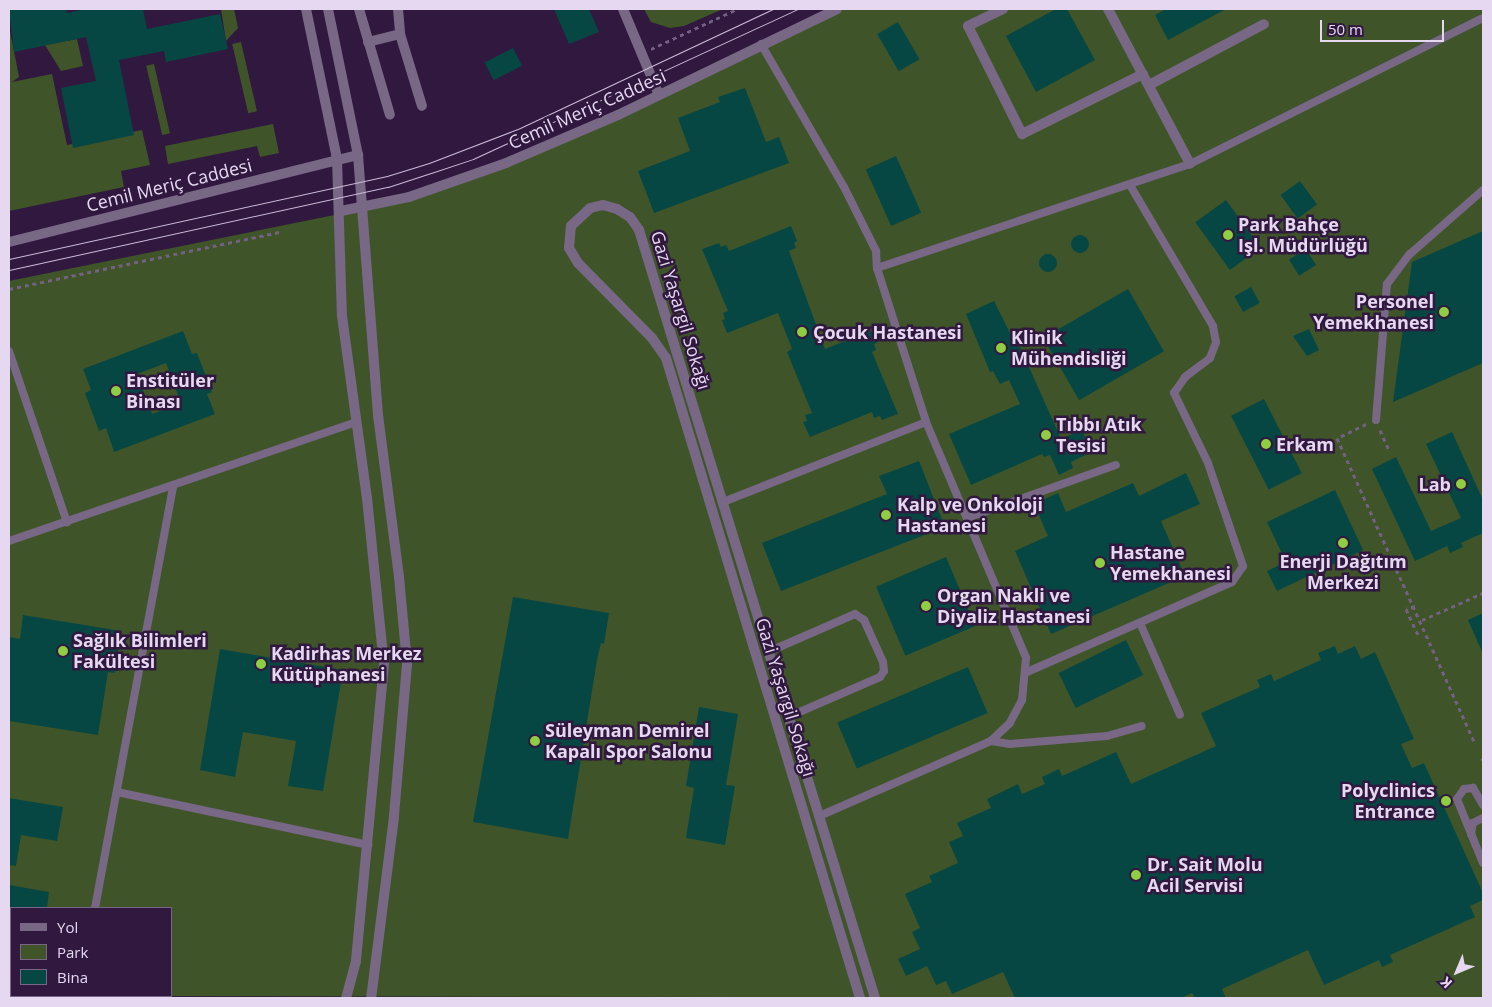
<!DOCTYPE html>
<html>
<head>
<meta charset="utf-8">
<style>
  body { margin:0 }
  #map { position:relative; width:1492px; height:1007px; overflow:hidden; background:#30183f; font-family:"Open Sans",sans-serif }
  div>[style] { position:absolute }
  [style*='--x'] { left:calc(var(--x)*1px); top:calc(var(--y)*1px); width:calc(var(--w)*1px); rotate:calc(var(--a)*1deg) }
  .green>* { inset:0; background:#3f5529; transform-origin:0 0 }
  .building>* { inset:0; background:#064744; transform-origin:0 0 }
  .round { border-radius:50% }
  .path>* { height:3px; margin-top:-1.5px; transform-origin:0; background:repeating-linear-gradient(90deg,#746082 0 4px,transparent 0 8px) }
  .service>* { height:8px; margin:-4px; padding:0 4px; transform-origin:4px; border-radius:4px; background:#786785 }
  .minor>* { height:10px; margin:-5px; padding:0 5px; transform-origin:5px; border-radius:5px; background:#786785 }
  .tertiary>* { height:10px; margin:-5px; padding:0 5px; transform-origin:5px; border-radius:5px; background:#786785 }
  .tram>* { height:1px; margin:-0.5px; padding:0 0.5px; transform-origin:0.5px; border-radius:0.5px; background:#cbbbd6 }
  .dots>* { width:14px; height:14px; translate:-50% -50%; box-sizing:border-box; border:2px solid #30183f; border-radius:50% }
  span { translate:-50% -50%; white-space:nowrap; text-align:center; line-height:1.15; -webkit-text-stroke:5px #30183f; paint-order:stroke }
  .street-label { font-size:18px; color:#e6d8f1 }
  .poi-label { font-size:18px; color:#e6d8f1; font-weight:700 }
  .left { translate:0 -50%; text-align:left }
  .right { translate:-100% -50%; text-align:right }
  .frame { position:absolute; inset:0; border:10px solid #e6d8f1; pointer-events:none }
  .legend { position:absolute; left:10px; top:907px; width:162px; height:90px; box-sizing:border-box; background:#30183f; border:1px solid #796586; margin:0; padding:6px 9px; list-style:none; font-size:15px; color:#e6d8f1 }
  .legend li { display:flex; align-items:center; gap:10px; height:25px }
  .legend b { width:25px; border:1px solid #796586 }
  .north { position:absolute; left:1432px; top:947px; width:50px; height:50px; -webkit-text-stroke:4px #30183f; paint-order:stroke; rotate:225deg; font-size:14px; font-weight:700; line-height:20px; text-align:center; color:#e6d8f1 }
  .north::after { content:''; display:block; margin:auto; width:18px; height:22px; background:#e6d8f1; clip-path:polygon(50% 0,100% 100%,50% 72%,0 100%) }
  .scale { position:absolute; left:1320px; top:20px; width:124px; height:22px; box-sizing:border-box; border:2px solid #e6d8f1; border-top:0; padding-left:6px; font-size:15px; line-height:18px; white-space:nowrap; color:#e6d8f1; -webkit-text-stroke:4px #30183f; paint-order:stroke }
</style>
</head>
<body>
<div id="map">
  <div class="green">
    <div style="clip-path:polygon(221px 9px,234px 9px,238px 28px,226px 41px)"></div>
    <div style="clip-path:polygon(644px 9px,723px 9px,684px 26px,670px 28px,651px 22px)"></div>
    <div style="clip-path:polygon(835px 9px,1483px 9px,1483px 998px,46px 996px,171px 996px,171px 908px,11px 908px,11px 990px,9px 990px,9px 281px,374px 207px,571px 139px)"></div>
    <div style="clip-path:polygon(9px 26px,19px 77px,12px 82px,52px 74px,67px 145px,142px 130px,150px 165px,121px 171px,124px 187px,9px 211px)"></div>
    <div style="clip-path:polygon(77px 39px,83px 66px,61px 71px,45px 45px)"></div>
    <div style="left:241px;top:42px;width:71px;height:9px;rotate:77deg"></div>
    <div style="left:154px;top:64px;width:71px;height:8px;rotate:77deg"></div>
    <div style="clip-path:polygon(273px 124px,279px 153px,260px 157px,257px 146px,168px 164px,165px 146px)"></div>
  </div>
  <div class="building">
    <div style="clip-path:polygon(9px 9px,66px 9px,67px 13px,86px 9px,143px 9px,147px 29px,220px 14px,228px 49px,166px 62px,164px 51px,119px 60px,134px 135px,73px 148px,61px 88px,96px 81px,86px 37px,14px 52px)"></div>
    <div style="clip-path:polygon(554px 9px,589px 9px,599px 32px,569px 44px)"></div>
    <div style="clip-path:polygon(1056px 9px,1067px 9px,1095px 60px,1036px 92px,1006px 36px)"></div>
    <div style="clip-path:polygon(1166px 9px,1226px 9px,1168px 40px,1155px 15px)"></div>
    <div style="left:898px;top:22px;width:43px;height:24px;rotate:60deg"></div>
    <div style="left:513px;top:48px;width:20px;height:32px;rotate:63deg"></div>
    <div style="clip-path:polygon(745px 88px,766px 142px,779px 137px,789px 163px,654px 213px,638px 171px,690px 151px,678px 118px,720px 102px,718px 97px)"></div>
    <div style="left:896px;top:156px;width:62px;height:33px;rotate:66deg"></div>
    <div style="left:1300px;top:181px;width:29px;height:24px;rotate:54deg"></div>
    <div style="left:1226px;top:200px;width:59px;height:38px;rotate:54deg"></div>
    <div style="clip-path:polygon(791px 226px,797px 241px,794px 243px,796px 248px,789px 251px,825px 349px,873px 330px,878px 342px,874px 344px,876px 350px,872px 352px,898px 414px,882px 420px,880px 416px,874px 418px,872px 412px,810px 437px,803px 422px,807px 421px,805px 415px,812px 413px,787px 352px,792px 349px,778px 313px,727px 333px,722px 320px,725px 319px,723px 313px,728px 311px,702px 249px,719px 243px,721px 247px,726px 245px,729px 251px)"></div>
    <div style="clip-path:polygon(1483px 231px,1483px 363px,1393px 402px,1412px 262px)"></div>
    <div class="round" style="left:1071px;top:235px;width:18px;height:18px"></div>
    <div style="left:1306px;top:249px;width:19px;height:20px;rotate:58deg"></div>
    <div class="round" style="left:1039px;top:254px;width:18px;height:18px"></div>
    <div style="left:1251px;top:287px;width:18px;height:19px;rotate:61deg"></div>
    <div style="left:1128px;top:289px;width:72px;height:98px;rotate:60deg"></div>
    <div style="clip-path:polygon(994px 301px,1014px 341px,1017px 340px,1061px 439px,1082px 430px,1092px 452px,1071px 462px,1073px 468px,1059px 475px,1050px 455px,1044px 457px,1042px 454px,971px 485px,949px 434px,1020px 404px,1009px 380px,1000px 384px,993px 371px,990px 372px,966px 314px)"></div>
    <div style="clip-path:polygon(1309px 329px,1319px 350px,1307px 356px,1293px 336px)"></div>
    <div style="clip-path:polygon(evenodd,183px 331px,192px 354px,197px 353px,212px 392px,207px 394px,215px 414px,114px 452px,106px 428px,99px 431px,85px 393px,91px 390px,83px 369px,183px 331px,166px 363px,181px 403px,152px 414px,137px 374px,166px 363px)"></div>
    <div style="left:1264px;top:399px;width:83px;height:37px;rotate:63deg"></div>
    <div style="clip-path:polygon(1452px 432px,1483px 500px,1483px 533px,1461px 543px,1463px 547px,1450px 553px,1447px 546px,1415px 561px,1372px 469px,1396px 457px,1431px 531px,1461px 518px,1426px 444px)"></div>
    <div style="clip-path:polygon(919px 461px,945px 527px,781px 591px,762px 543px,887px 494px,879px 476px)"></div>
    <div style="clip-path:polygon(1186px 473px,1200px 504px,1161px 521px,1185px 576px,1051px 634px,1015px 551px,1048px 536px,1034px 504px,1058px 493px,1066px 512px,1133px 483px,1139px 496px)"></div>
    <div style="clip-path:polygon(1335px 490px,1363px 550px,1277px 591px,1267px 571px,1286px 562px,1267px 522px)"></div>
    <div style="left:946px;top:557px;width:75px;height:76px;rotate:67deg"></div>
    <div style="clip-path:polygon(513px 597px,609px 613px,604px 644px,601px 643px,597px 660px,568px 839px,473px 822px)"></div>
    <div style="clip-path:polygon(1483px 613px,1483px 654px,1468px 620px)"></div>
    <div style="clip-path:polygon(23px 615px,121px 631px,115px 673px,108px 672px,98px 735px,9px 721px,9px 637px,20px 639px)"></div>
    <div style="left:1126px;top:640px;width:39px;height:75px;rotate:64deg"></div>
    <div style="clip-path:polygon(1335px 646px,1338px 654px,1355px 646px,1361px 659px,1375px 652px,1414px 739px,1401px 744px,1412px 768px,1424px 763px,1483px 893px,1483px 900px,1470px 906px,1475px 917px,1390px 955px,1393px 962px,1382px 967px,1379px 960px,1324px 985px,1308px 950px,1222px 989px,1226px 998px,1195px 998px,1192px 993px,1181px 998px,1015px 998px,1003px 972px,952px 994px,946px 981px,936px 985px,927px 966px,906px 976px,898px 959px,920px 949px,912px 932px,920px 928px,905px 894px,932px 882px,929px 876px,958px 863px,949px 842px,963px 836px,957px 823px,991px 808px,987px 799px,1018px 784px,1022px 794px,1045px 784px,1042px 777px,1059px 769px,1062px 776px,1116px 752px,1131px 784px,1216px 746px,1201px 713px,1260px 687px,1257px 680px,1271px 674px,1274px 681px,1321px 660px,1318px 653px)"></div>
    <div style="clip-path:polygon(220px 649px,343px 670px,323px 791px,288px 786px,296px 741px,243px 732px,235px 777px,200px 770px)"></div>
    <div style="left:968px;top:667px;width:50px;height:142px;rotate:67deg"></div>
    <div style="clip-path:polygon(699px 707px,738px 714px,726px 785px,735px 786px,725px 845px,686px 838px,694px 788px,686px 786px)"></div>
    <div style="clip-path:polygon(9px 798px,63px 807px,57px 841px,21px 835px,16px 866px,9px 865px)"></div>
    <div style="clip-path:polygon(9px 885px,49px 892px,47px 908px,9px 908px)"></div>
  </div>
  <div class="path">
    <div style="--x:651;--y:49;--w:95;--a:-24.9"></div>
    <div style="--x:9;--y:289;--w:276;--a:-11.9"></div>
    <div style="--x:1366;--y:424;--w:32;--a:154"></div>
    <div style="--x:1337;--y:438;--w:336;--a:65.7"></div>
    <div style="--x:1380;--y:430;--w:24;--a:66"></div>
    <div style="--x:1415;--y:606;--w:9;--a:162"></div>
    <div style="--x:1406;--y:609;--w:29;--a:65"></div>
    <div style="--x:1422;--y:620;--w:67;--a:-23.9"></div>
    <div style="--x:1481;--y:760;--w:2;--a:-27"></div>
  </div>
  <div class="service">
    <div style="--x:761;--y:44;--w:165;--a:59.9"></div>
    <div style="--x:844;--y:187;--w:72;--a:63.4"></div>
    <div style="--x:876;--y:251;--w:17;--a:87"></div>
    <div style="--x:877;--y:268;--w:162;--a:72.3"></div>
    <div style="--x:926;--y:422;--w:256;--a:67"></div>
    <div style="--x:1026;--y:658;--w:42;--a:95.4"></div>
    <div style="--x:1022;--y:700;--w:26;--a:118"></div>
    <div style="--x:1010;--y:723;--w:26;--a:137"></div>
    <div style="--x:991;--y:741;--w:188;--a:156.4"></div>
    <div style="--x:877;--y:268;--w:330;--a:-18.4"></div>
    <div style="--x:1190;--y:164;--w:327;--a:-26.5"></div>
    <div style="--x:9;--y:351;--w:181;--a:71.3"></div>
    <div style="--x:1376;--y:420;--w:136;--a:-85.4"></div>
    <div style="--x:1387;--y:284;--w:38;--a:-53"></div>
    <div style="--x:1410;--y:254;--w:97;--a:-41.2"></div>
    <div style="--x:723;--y:502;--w:218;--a:-21.5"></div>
    <div style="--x:967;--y:518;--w:158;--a:-19.6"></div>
    <div style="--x:9;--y:541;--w:368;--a:-18.9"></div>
    <div style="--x:1140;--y:623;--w:100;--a:66.5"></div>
    <div style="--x:768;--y:652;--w:95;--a:-23.6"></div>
    <div style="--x:855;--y:614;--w:11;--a:34"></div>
    <div style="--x:864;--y:620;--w:46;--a:65.7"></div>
    <div style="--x:883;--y:662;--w:9;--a:84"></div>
    <div style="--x:884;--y:671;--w:7;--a:124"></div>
    <div style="--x:880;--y:677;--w:100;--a:156.5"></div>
    <div style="--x:1027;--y:672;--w:224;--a:-23.7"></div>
    <div style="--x:1232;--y:582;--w:19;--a:-55"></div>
    <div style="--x:1243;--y:566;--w:109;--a:-108.8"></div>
    <div style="--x:1208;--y:463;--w:78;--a:-115.9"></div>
    <div style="--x:1174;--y:393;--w:19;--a:-55"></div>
    <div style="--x:1185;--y:377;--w:31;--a:-37"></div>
    <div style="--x:1210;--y:358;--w:17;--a:-69"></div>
    <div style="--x:1216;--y:342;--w:16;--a:-101"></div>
    <div style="--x:1213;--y:326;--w:164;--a:-120.5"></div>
    <div style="--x:991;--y:741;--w:19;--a:9"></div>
    <div style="--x:1010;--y:744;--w:97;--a:-4.7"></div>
    <div style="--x:1107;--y:736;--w:36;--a:-16"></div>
    <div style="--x:117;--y:792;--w:257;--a:11.9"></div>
    <div style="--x:1483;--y:805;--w:20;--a:-120"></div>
    <div style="--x:1473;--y:788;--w:9;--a:174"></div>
    <div style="--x:1464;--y:789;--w:12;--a:125"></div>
    <div style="--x:1457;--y:799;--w:69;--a:67.9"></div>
    <div style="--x:1471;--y:834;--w:11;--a:-80"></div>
    <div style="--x:1473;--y:823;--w:11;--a:-27"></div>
    <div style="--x:95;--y:908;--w:428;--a:-79.5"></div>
    <div style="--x:78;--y:998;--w:2;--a:-63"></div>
  </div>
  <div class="minor">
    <div style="--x:359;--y:9;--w:110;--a:73.7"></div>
    <div style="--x:398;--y:9;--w:25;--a:85"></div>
    <div style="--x:400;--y:34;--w:75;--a:73"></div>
    <div style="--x:623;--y:9;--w:93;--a:67.3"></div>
    <div style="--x:1003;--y:9;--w:39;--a:154"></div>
    <div style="--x:968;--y:26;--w:121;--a:63.4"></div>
    <div style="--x:1022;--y:134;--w:135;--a:-26.4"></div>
    <div style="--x:1108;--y:9;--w:175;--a:62.1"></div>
    <div style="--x:368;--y:42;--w:33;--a:-14"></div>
    <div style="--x:1149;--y:85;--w:130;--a:-27.9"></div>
  </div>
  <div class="tertiary">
    <div style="--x:306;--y:9;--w:153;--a:78.3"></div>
    <div style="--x:337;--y:159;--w:157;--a:88.2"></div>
    <div style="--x:342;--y:316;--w:184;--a:82.2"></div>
    <div style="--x:367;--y:498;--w:167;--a:84.2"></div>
    <div style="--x:384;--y:664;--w:298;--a:95.4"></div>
    <div style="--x:356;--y:961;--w:38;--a:105"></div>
    <div style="--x:328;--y:9;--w:149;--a:78.4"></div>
    <div style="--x:358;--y:155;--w:261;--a:85.6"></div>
    <div style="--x:378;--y:415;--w:163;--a:82.6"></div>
    <div style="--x:399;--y:577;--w:87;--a:84.7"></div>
    <div style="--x:407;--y:664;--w:154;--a:94.9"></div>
    <div style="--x:394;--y:817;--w:182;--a:97.2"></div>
    <div style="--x:341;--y:211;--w:69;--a:-11.6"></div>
    <div style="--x:409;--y:197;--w:103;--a:-19.3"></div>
    <div style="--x:506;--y:163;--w:122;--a:-23.2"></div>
    <div style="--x:618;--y:115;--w:243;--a:-25.8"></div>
    <div style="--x:9;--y:242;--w:360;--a:-14"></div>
    <div style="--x:9;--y:992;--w:2;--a:0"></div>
    <div style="--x:36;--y:996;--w:16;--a:7"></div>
    <div style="--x:860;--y:998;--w:669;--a:-106.86"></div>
    <div style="--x:666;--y:358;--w:24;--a:-125"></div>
    <div style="--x:652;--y:338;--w:105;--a:-134.6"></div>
    <div style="--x:578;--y:263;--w:17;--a:-121"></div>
    <div style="--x:569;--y:248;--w:22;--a:-85"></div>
    <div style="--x:571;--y:226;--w:26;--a:-43"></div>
    <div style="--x:590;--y:208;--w:13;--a:-13"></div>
    <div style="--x:603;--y:205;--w:15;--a:16"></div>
    <div style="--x:617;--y:209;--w:15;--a:32"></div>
    <div style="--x:630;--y:217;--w:16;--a:55"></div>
    <div style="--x:639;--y:230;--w:803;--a:72.92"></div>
  </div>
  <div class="tram">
    <div style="--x:9;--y:259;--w:387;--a:-12.4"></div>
    <div style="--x:387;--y:176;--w:44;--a:-17.2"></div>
    <div style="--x:429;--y:163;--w:97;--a:-21"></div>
    <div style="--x:520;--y:128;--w:280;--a:-25.2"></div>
    <div style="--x:9;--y:270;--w:388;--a:-12.4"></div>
    <div style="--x:388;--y:187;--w:45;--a:-18"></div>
    <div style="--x:431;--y:173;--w:44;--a:-18.4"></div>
    <div style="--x:473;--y:159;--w:358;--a:-24.8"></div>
  </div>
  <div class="dots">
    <div style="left:1228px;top:235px;background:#8fcd42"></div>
    <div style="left:1444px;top:312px;background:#8fcd42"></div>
    <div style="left:802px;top:332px;background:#8fcd42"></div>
    <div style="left:1001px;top:348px;background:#8fcd42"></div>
    <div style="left:116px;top:391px;background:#8fcd42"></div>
    <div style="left:1046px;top:435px;background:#8fcd42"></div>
    <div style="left:1266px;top:444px;background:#8fcd42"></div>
    <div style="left:1461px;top:484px;background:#8fcd42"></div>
    <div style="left:886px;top:515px;background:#8fcd42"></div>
    <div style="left:1343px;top:543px;background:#8fcd42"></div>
    <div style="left:1100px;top:563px;background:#8fcd42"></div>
    <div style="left:926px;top:606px;background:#8fcd42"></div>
    <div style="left:63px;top:651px;background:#8fcd42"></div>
    <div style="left:261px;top:664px;background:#8fcd42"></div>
    <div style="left:535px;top:741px;background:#8fcd42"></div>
    <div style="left:1446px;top:801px;background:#8fcd42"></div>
    <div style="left:1136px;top:875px;background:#8fcd42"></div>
  </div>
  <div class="street-label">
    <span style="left:587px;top:109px;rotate:-24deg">Cemil Meriç Caddesi</span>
    <span style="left:169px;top:185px;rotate:-14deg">Cemil Meriç Caddesi</span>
    <span style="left:681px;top:310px;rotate:73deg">Gazi Yaşargil Sokağı</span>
    <span style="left:786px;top:697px;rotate:73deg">Gazi Yaşargil Sokağı</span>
  </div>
  <div class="poi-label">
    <span class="left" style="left:1238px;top:235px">Park Bahçe<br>Işl. Müdürlüğü</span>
    <span class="right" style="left:1434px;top:312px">Personel<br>Yemekhanesi</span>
    <span class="left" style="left:813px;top:332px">Çocuk Hastanesi</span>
    <span class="left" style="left:1011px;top:348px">Klinik<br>Mühendisliği</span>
    <span class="left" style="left:126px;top:391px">Enstitüler<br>Binası</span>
    <span class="left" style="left:1056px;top:435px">Tıbbı Atık<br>Tesisi</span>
    <span class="left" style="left:1276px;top:444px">Erkam</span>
    <span class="right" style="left:1451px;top:484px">Lab</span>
    <span class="left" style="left:897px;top:515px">Kalp ve Onkoloji<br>Hastanesi</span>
    <span class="left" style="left:1110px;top:563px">Hastane<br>Yemekhanesi</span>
    <span style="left:1343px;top:572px">Enerji Dağıtım<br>Merkezi</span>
    <span class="left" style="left:937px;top:606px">Organ Nakli ve<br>Diyaliz Hastanesi</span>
    <span class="left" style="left:73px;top:651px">Sağlık Bilimleri<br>Fakültesi</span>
    <span class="left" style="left:271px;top:664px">Kadirhas Merkez<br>Kütüphanesi</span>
    <span class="left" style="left:545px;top:741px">Süleyman Demirel<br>Kapalı Spor Salonu</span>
    <span class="right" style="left:1435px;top:801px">Polyclinics<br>Entrance</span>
    <span class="left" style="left:1147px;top:875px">Dr. Sait Molu<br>Acil Servisi</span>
  </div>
  <div class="frame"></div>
  <ul class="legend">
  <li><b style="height:6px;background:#786785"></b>Yol</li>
  <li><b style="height:14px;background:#3f5529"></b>Park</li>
  <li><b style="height:14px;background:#064744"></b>Bina</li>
  </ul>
  <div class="north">K</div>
  <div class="scale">50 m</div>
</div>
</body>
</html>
